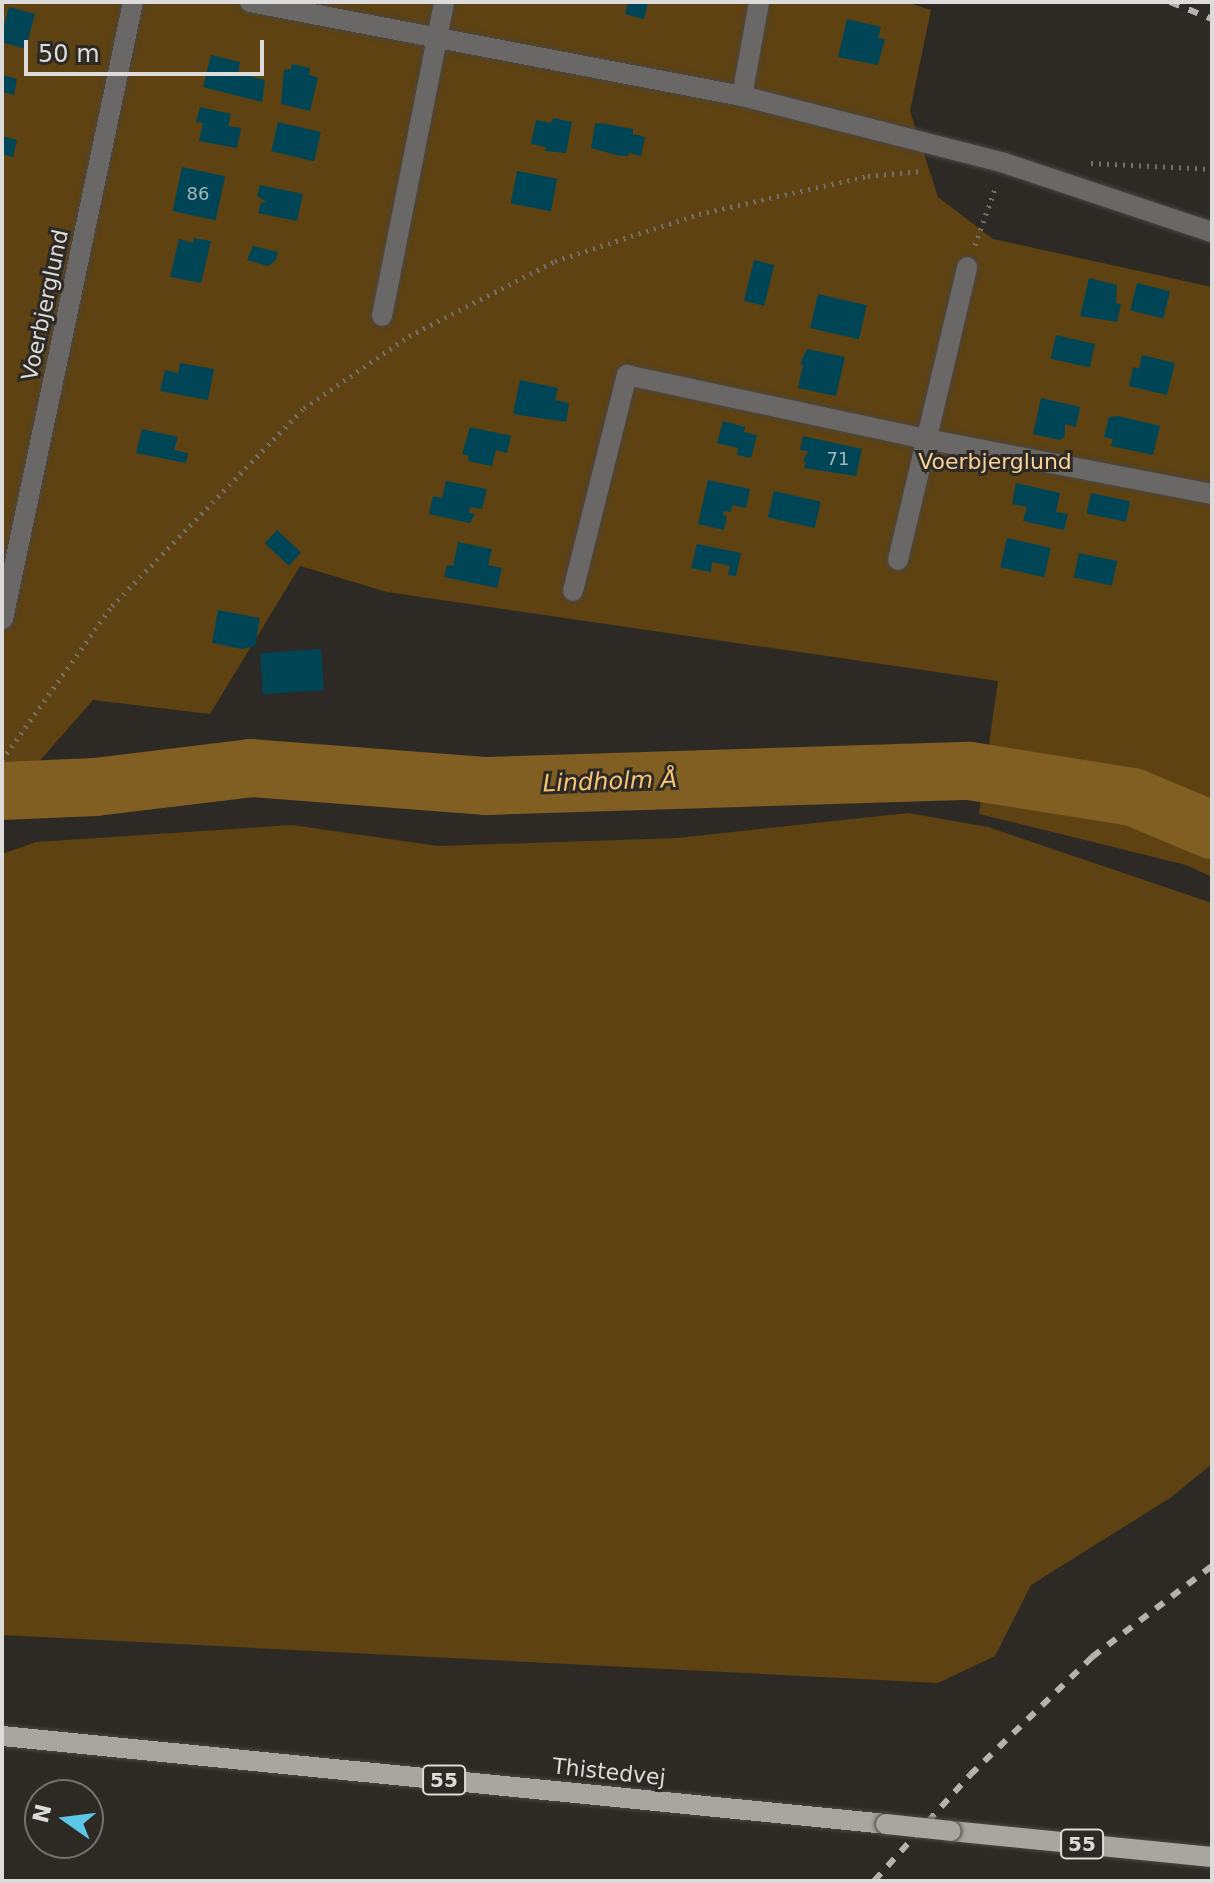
<!DOCTYPE html>
<html>
<head>
<meta charset="utf-8">
<style>
  body { margin:0 }
  #map { position:relative; width:1214px; height:1883px; overflow:hidden; background:#2d2a26; font-family:"DejaVu Sans",sans-serif }
  div>[style] { position:absolute }
  [style*='--x'] { left:calc(var(--x)*1px); top:calc(var(--y)*1px); width:calc(var(--w)*1px); rotate:calc(var(--a)*1deg) }
  .green>* { inset:0; background:#5e4211 }
  .river>* { height:58px; margin:-29px; padding:0 29px; transform-origin:29px; border-radius:29px; background:#815e21 }
  .building>* { inset:0; background:#004556; transform-origin:0 0 }
  .path>* { height:5px; margin-top:-2.5px; transform-origin:0; background:repeating-linear-gradient(90deg,#726f6c 0 2px,transparent 0 8px) }
  .roads { filter:drop-shadow(0 0 2px #494643) drop-shadow(0 0 2px #494643) }
  .minor>* { height:20px; margin:-10px; padding:0 10px; transform-origin:10px; border-radius:10px; background:#696866 }
  .major>* { height:20px; margin:-10px; padding:0 10px; transform-origin:10px; border-radius:10px; background:#a8a6a1 }
  .rail>* { height:6px; margin-top:-3px; transform-origin:0; background:repeating-linear-gradient(90deg,#b5b2b0 0 10px,transparent 0 20px) }
  .bridges { filter:drop-shadow(0 0 2px #494643) drop-shadow(0 0 2px #494643) }
  .major-bridge>* { height:20px; margin:-10px; padding:0 10px; transform-origin:10px; border-radius:10px; background:#a8a6a1 }
  span { translate:-50% -50%; white-space:nowrap; text-align:center; line-height:1.15; -webkit-text-stroke:6px #2d2a26; paint-order:stroke }
  .number-label { font-size:18px; color:#a6b6b9 }
  .number-label span { -webkit-text-stroke-width:0 }
  .shield-label span { padding:2px 6px; background:#2d2a26; border:2px solid; border-radius:6px; -webkit-text-stroke-width:0 }
  .shield-label { font-size:20px; color:#dedcda; font-weight:700 }
  .street-label { font-size:22px; color:#dedcda }
  .park-label { font-size:22px; color:#f7d198 }
  .water-label { font-size:24px; color:#f6c475; font-style:italic }
  .frame { position:absolute; inset:0; border:4px solid #dedcda; pointer-events:none }
  .north { position:absolute; left:24px; top:1779px; width:80px; height:80px; box-sizing:border-box; background:#2d2a26; border:2px solid #74716e; border-radius:50%; rotate:284deg; font-size:22px; font-weight:700; line-height:32px; text-align:center; color:#dedcda }
  .north::after { content:''; display:block; margin:auto; width:28px; height:36px; background:#5dc7e8; clip-path:polygon(50% 0,100% 100%,50% 72%,0 100%) }
  .scale { position:absolute; left:24px; top:40px; width:240px; height:36px; box-sizing:border-box; border:4px solid #dedcda; border-top:0; padding-left:10px; font-size:24px; line-height:28px; white-space:nowrap; color:#dedcda; -webkit-text-stroke:6px #2d2a26; paint-order:stroke }
</style>
</head>
<body>
<div id="map">
  <div class="green">
    <div style="clip-path:polygon(2px 2px,906px 2px,931px 10px,910px 111px,938px 197px,993px 239px,1212px 287px,1212px 877px,1186px 865px,979px 814px,998px 681px,387px 592px,300px 566px,210px 714px,93px 700px,36px 765px,2px 765px)"></div>
    <div style="clip-path:polygon(908px 813px,988px 827px,1212px 903px,1212px 1464px,1170px 1498px,1031px 1585px,995px 1656px,938px 1683px,2px 1635px,2px 854px,36px 842px,292px 825px,438px 846px,677px 838px)"></div>
  </div>
  <div class="river">
    <div style="--x:2;--y:791;--w:93;--a:-2.5"></div>
    <div style="--x:95;--y:787;--w:157;--a:-6.9"></div>
    <div style="--x:251;--y:768;--w:237;--a:4.4"></div>
    <div style="--x:487;--y:786;--w:483;--a:-1.8"></div>
    <div style="--x:970;--y:771;--w:165;--a:9.1"></div>
    <div style="--x:1133;--y:797;--w:86;--a:22.7"></div>
  </div>
  <div class="building">
    <div style="clip-path:polygon(628px 2px,648px 2px,644px 19px,625px 14px)"></div>
    <div style="left:9px;top:7px;width:27px;height:36px;rotate:15deg"></div>
    <div style="clip-path:polygon(847px 19px,881px 27px,878px 38px,885px 39px,878px 65px,838px 57px)"></div>
    <div style="clip-path:polygon(211px 55px,240px 62px,238px 73px,265px 80px,262px 102px,203px 87px)"></div>
    <div style="clip-path:polygon(292px 64px,310px 68px,309px 75px,318px 77px,310px 111px,281px 104px,284px 70px,291px 69px)"></div>
    <div style="clip-path:polygon(2px 75px,17px 79px,14px 95px,2px 92px)"></div>
    <div style="clip-path:polygon(200px 107px,231px 114px,228px 126px,241px 128px,237px 148px,199px 141px,203px 123px,196px 122px)"></div>
    <div style="clip-path:polygon(553px 118px,572px 122px,566px 153px,545px 151px,546px 147px,531px 144px,536px 120px,551px 123px)"></div>
    <div style="left:278px;top:122px;width:44px;height:30px;rotate:13deg"></div>
    <div style="clip-path:polygon(601px 123px,633px 129px,633px 134px,645px 137px,641px 156px,629px 153px,628px 156px,620px 156px,591px 148px,595px 124px)"></div>
    <div style="clip-path:polygon(2px 136px,17px 140px,13px 157px,2px 154px)"></div>
    <div style="left:182px;top:167px;width:44px;height:45px;rotate:12deg"></div>
    <div style="left:517px;top:171px;width:41px;height:33px;rotate:11deg"></div>
    <div style="clip-path:polygon(260px 185px,303px 194px,297px 221px,258px 213px,261px 203px,267px 202px,257px 196px)"></div>
    <div style="clip-path:polygon(194px 238px,211px 241px,201px 283px,170px 277px,179px 239px,193px 243px)"></div>
    <div style="clip-path:polygon(253px 246px,278px 252px,276px 260px,268px 266px,247px 260px)"></div>
    <div style="left:754px;top:260px;width:21px;height:42px;rotate:14deg"></div>
    <div style="clip-path:polygon(1089px 278px,1117px 285px,1116px 303px,1121px 304px,1117px 322px,1080px 316px)"></div>
    <div style="left:1137px;top:283px;width:34px;height:28px;rotate:14deg"></div>
    <div style="left:818px;top:294px;width:50px;height:35px;rotate:13deg"></div>
    <div style="left:1056px;top:335px;width:40px;height:24px;rotate:13deg"></div>
    <div style="clip-path:polygon(807px 349px,845px 357px,836px 396px,798px 388px,803px 365px,800px 364px)"></div>
    <div style="clip-path:polygon(1142px 355px,1175px 363px,1167px 395px,1129px 386px,1133px 367px,1139px 369px)"></div>
    <div style="clip-path:polygon(180px 363px,214px 369px,208px 400px,160px 391px,165px 370px,178px 373px)"></div>
    <div style="clip-path:polygon(520px 380px,558px 388px,555px 400px,569px 403px,566px 422px,513px 414px)"></div>
    <div style="clip-path:polygon(1041px 398px,1080px 407px,1076px 427px,1065px 424px,1065px 436px,1060px 440px,1033px 434px)"></div>
    <div style="clip-path:polygon(1118px 416px,1160px 426px,1153px 455px,1111px 446px,1113px 439px,1104px 437px,1109px 417px)"></div>
    <div style="clip-path:polygon(723px 421px,745px 427px,744px 432px,757px 435px,751px 458px,737px 455px,738px 448px,717px 443px)"></div>
    <div style="clip-path:polygon(470px 427px,511px 436px,507px 453px,496px 450px,492px 466px,468px 461px,469px 456px,462px 454px)"></div>
    <div style="clip-path:polygon(142px 429px,178px 437px,174px 450px,188px 453px,186px 463px,136px 453px)"></div>
    <div style="clip-path:polygon(803px 436px,862px 449px,856px 476px,804px 468px,806px 462px,803px 461px,808px 451px,800px 450px)"></div>
    <div style="clip-path:polygon(708px 480px,750px 489px,746px 508px,732px 505px,731px 512px,724px 511px,723px 515px,727px 516px,724px 530px,698px 524px)"></div>
    <div style="clip-path:polygon(446px 481px,487px 489px,482px 509px,470px 507px,469px 513px,475px 514px,470px 523px,429px 514px,433px 496px,442px 498px)"></div>
    <div style="clip-path:polygon(1016px 483px,1060px 493px,1056px 512px,1068px 514px,1064px 530px,1023px 521px,1027px 507px,1012px 504px)"></div>
    <div style="left:774px;top:491px;width:48px;height:27px;rotate:13deg"></div>
    <div style="left:1091px;top:493px;width:40px;height:21px;rotate:12deg"></div>
    <div style="left:277px;top:530px;width:33px;height:18px;rotate:43deg"></div>
    <div style="left:1007px;top:538px;width:45px;height:30px;rotate:13deg"></div>
    <div style="clip-path:polygon(458px 542px,492px 549px,488px 565px,502px 568px,497px 588px,444px 577px,447px 565px,453px 566px)"></div>
    <div style="clip-path:polygon(697px 544px,741px 553px,736px 576px,728px 575px,730px 566px,712px 562px,711px 572px,691px 568px)"></div>
    <div style="left:1079px;top:553px;width:39px;height:25px;rotate:12deg"></div>
    <div style="clip-path:polygon(218px 610px,260px 618px,255px 646px,242px 649px,212px 643px)"></div>
    <div style="left:321px;top:649px;width:41px;height:61px;rotate:86deg"></div>
  </div>
  <div class="path">
    <div style="--x:1091;--y:163;--w:121;--a:2.8"></div>
    <div style="--x:975;--y:245;--w:63;--a:-70.4"></div>
    <div style="--x:2;--y:760;--w:189;--a:-54.5"></div>
    <div style="--x:112;--y:606;--w:276;--a:-45.9"></div>
    <div style="--x:304;--y:408;--w:127;--a:-34.4"></div>
    <div style="--x:409;--y:336;--w:164;--a:-27.2"></div>
    <div style="--x:555;--y:261;--w:151;--a:-18.1"></div>
    <div style="--x:699;--y:214;--w:173;--a:-12.7"></div>
    <div style="--x:868;--y:176;--w:53;--a:-5.4"></div>
  </div>
  <div class="roads">
    <div class="minor">
      <div style="--x:250;--y:2;--w:501;--a:10.82"></div>
      <div style="--x:742;--y:96;--w:270;--a:14.3"></div>
      <div style="--x:1004;--y:163;--w:219;--a:18.4"></div>
      <div style="--x:742;--y:96;--w:96;--a:-79.7"></div>
      <div style="--x:382;--y:316;--w:320;--a:-78.8"></div>
      <div style="--x:898;--y:560;--w:301;--a:-76.7"></div>
      <div style="--x:573;--y:591;--w:223;--a:-76"></div>
      <div style="--x:627;--y:375;--w:306;--a:12.1"></div>
      <div style="--x:926;--y:439;--w:291;--a:10.9"></div>
      <div style="--x:3;--y:619;--w:631;--a:-78.1"></div>
    </div>
    <div class="major">
      <div style="--x:2;--y:1736;--w:888;--a:5.68"></div>
      <div style="--x:951;--y:1831;--w:262;--a:5.7"></div>
    </div>
  </div>
  <div class="rail">
    <div style="--x:1170;--y:2;--w:45;--a:22"></div>
    <div style="--x:874;--y:1881;--w:143;--a:-47.8"></div>
    <div style="--x:970;--y:1775;--w:170;--a:-44"></div>
    <div style="--x:1092;--y:1657;--w:151;--a:-37.2"></div>
  </div>
  <div class="bridges">
    <div class="major-bridge">
      <div style="--x:886;--y:1824;--w:65;--a:6.1"></div>
    </div>
  </div>
  <div class="number-label">
    <span style="left:198px;top:194px">86</span>
    <span style="left:838px;top:459px">71</span>
  </div>
  <div class="shield-label">
    <span style="left:444px;top:1780px">55</span>
    <span style="left:1082px;top:1844px">55</span>
  </div>
  <div class="street-label">
    <span style="left:45px;top:305px;rotate:-78deg">Voerbjerglund</span>
    <span style="left:609px;top:1772px;rotate:6deg">Thistedvej</span>
  </div>
  <div class="park-label">
    <span style="left:995px;top:462px">Voerbjerglund</span>
  </div>
  <div class="water-label">
    <span style="left:610px;top:782px;rotate:-2deg">Lindholm Å</span>
  </div>
  <div class="frame"></div>
  <div class="north">N</div>
  <div class="scale">50 m</div>
</div>
</body>
</html>
